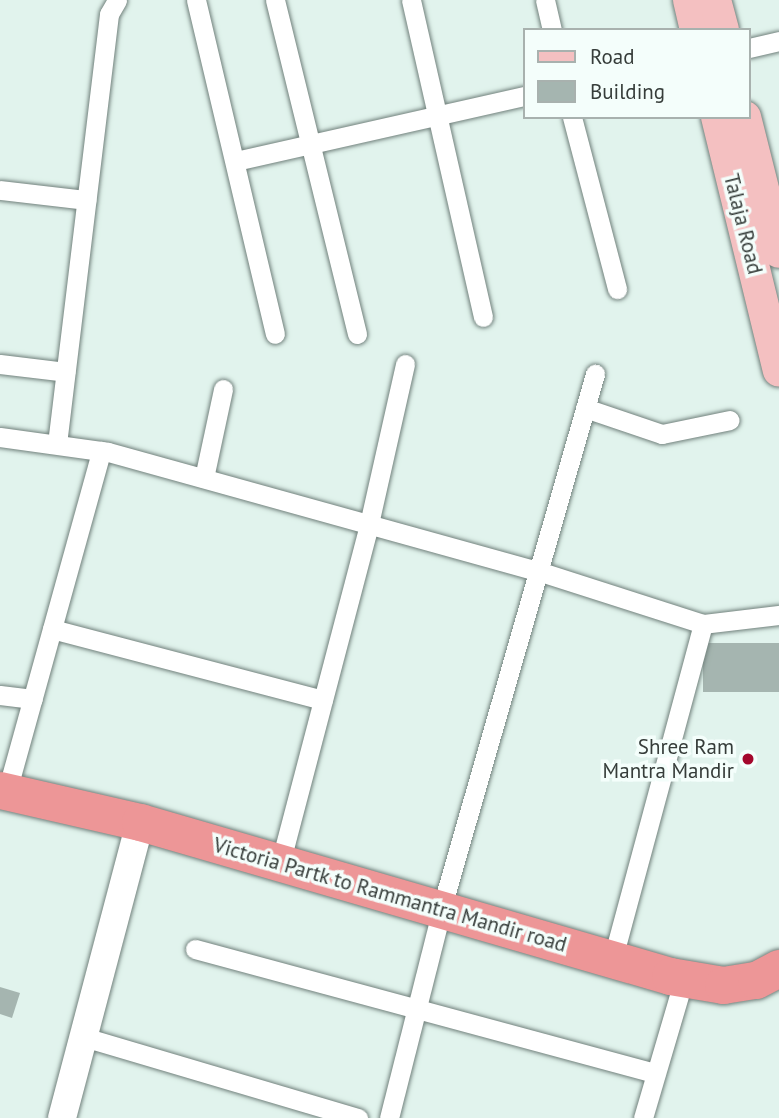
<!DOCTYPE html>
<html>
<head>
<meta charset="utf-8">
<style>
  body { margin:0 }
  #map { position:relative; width:779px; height:1118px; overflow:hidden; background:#e1f3ed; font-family:"PT Sans",sans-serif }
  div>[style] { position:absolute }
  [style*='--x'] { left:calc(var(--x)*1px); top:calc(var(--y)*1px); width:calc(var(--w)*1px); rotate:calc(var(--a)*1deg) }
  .building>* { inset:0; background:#a5b5b0; transform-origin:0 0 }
  .roads { filter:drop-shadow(0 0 2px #71817c) drop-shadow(0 0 2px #71817c) }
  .street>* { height:19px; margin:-9.5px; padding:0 9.5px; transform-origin:9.5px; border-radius:9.5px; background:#fff }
  .secondary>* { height:28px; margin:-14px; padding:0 14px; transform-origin:14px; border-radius:14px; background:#fff }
  .primary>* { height:32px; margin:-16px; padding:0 16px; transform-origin:16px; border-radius:16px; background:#f4c0c1 }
  .highway>* { height:37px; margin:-18.5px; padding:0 18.5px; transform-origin:18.5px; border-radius:18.5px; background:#ed9697 }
  .dots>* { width:19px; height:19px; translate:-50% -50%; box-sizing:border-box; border:4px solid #f4fefb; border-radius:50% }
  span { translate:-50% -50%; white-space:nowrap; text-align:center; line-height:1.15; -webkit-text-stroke:7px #f4fefb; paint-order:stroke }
  .street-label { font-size:21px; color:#363d3a }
  .poi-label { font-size:21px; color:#363d3a }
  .right { translate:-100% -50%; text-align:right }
  .legend { position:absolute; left:523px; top:28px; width:228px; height:91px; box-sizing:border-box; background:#f4fefb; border:2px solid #a8b1ae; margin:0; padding:9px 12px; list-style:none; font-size:21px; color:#363d3a }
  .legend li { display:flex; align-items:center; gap:14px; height:35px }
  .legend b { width:35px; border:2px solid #a8b1ae }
</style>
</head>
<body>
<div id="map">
  <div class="building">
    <div style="left:779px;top:643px;width:49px;height:76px;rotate:90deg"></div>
    <div style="clip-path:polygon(0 987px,20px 993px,12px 1018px,0 1014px)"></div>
  </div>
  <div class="roads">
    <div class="street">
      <div style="--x:196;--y:0;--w:343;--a:76.7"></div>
      <div style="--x:275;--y:0;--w:344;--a:76.2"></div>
      <div style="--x:411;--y:0;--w:325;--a:77.2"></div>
      <div style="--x:545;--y:0;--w:31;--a:77"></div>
      <div style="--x:749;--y:48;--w:31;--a:-13"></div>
      <div style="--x:572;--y:117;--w:178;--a:75.3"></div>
      <div style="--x:236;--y:161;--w:296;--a:-12.7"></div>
      <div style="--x:0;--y:190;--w:87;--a:6.6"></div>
      <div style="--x:0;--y:364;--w:66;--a:6.9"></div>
      <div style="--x:585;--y:408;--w:81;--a:18.7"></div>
      <div style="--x:662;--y:434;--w:69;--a:-11.6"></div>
      <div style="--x:0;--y:437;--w:109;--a:7.9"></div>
      <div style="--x:108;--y:452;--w:446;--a:15.5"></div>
      <div style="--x:538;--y:571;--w:173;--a:17.8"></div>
      <div style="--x:703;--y:624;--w:346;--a:105.1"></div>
      <div style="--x:57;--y:444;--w:433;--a:-83.1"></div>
      <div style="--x:109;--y:14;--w:16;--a:-60"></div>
      <div style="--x:204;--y:478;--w:91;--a:-77.9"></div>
      <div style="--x:703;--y:624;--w:77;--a:-6.8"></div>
      <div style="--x:52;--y:629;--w:280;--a:14.7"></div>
      <div style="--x:0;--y:695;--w:33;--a:7"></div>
      <div style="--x:7;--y:791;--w:353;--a:-74.5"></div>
      <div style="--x:280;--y:864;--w:351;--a:-75.3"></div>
      <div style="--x:369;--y:524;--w:164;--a:-77.3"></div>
      <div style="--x:441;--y:910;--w:558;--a:-73.97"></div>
      <div style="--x:195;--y:949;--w:477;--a:15.1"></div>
      <div style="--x:84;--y:1037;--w:286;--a:16.5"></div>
      <div style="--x:389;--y:1118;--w:196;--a:-75.8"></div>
      <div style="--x:643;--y:1118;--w:127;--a:-73.6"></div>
    </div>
    <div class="secondary">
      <div style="--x:62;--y:1118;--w:306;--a:-75.2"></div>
    </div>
    <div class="primary">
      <div style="--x:689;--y:0;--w:31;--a:77"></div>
      <div style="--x:715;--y:0;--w:31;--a:75"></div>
      <div style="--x:717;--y:117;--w:261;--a:76.3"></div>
      <div style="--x:745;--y:117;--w:139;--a:75.9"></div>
    </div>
    <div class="highway">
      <div style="--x:0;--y:790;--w:144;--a:12.9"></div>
      <div style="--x:140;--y:822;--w:552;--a:16.2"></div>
      <div style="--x:670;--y:976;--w:54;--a:9.6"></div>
      <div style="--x:723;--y:985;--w:33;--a:-9"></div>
      <div style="--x:756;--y:980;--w:26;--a:-28"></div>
    </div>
  </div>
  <div class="dots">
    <div style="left:748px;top:759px;background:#a4072c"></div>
  </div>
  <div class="street-label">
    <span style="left:743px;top:224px;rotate:76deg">Talaja Road</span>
    <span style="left:390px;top:895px;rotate:16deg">Victoria Partk to Rammantra Mandir road</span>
  </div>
  <div class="poi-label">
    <span class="right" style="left:734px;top:759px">Shree Ram<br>Mantra Mandir</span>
  </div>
  <ul class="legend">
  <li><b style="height:9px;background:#f4c0c1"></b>Road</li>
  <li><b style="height:19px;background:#a5b5b0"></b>Building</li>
  </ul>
</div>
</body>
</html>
